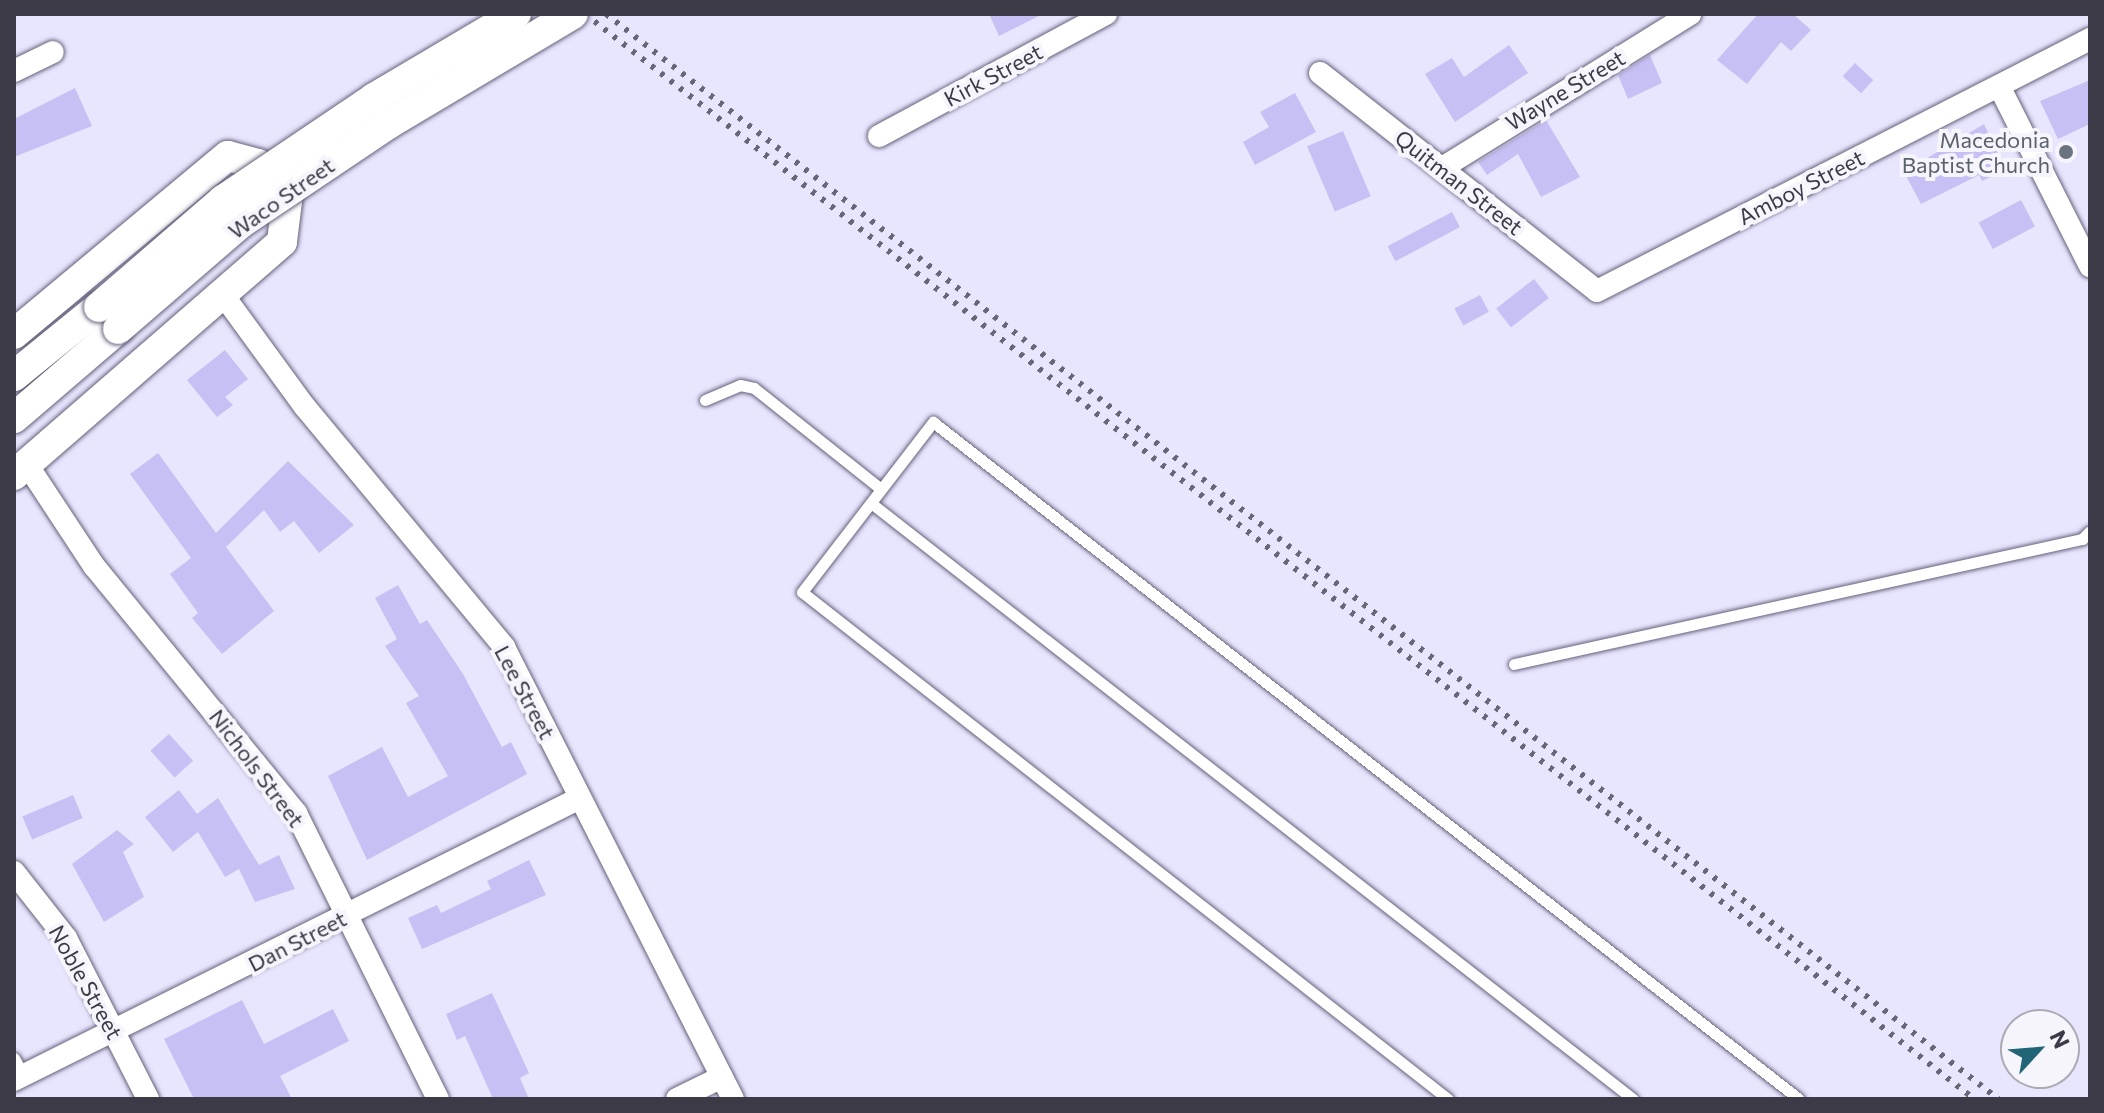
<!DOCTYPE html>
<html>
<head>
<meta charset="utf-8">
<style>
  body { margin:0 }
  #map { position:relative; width:2104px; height:1113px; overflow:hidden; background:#e8e6fe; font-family:Commissioner,sans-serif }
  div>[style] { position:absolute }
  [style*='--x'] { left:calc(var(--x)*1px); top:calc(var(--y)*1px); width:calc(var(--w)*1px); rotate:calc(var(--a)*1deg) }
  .building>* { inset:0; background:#c7c0f4; transform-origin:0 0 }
  .roads { filter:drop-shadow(0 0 2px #65617b) drop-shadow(0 0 2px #65617b) }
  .lane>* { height:11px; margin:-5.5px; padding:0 5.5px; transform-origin:5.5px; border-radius:5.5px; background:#fff }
  .street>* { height:22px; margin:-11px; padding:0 11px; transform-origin:11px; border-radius:11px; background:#fff }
  .secondary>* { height:30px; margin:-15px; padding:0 15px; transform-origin:15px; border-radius:15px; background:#fff }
  .rail>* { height:6px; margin-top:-3px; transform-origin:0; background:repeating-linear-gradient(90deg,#686776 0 4px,transparent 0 12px) }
  .bridges { filter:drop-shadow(0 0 2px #65617b) drop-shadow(0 0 2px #65617b) }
  .secondary-bridge>* { height:30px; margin:-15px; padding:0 15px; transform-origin:15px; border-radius:15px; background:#fff }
  .dots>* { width:22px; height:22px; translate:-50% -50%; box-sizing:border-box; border:4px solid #f6f5fc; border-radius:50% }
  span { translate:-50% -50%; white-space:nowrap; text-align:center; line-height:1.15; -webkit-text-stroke:8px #f6f5fc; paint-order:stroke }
  .street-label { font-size:22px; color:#3b3a46 }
  .worship-label { font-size:22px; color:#5b616d }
  .right { translate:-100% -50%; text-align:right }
  .frame { position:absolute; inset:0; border:16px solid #3b3a46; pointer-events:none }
  .north { position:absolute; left:2000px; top:1009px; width:80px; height:80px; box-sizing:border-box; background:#f6f5fc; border:2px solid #abaab3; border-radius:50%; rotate:64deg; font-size:22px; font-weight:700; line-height:32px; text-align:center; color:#3b3a46 }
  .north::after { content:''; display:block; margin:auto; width:28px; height:36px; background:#216577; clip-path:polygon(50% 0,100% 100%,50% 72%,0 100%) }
</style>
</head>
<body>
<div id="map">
  <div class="building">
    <div style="clip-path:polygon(989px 14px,1043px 14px,999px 36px)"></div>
    <div style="clip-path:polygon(1758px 14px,1793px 14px,1811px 30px,1791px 51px,1781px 42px,1747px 84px,1717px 60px)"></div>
    <div style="clip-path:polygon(1509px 45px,1528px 73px,1455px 122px,1425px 74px,1452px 58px,1464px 77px)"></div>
    <div style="clip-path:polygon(1650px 55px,1662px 83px,1628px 99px,1618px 75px)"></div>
    <div style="left:1855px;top:63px;width:25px;height:18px;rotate:43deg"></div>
    <div style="clip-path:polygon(2090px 80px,2090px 124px,2058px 139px,2040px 101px)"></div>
    <div style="clip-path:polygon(75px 88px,92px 126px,14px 157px,14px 119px)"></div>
    <div style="clip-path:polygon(1295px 93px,1316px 132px,1255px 165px,1243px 142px,1269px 127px,1260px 112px)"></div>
    <div style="clip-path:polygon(1546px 120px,1580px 177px,1541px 197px,1518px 154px,1487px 175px,1478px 162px)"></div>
    <div style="clip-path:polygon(1984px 124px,2006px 170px,1982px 181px,1979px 175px,1921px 204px,1904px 172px)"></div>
    <div style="left:1343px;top:131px;width:71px;height:39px;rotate:67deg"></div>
    <div style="left:2021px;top:200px;width:30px;height:48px;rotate:62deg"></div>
    <div style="left:1452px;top:212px;width:17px;height:73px;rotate:62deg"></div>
    <div style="left:1534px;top:279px;width:24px;height:48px;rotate:52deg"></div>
    <div style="left:1480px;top:295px;width:19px;height:29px;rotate:62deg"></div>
    <div style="clip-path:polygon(225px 350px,248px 379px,225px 397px,233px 405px,217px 417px,187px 380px)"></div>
    <div style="clip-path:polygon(158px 453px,216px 533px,288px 461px,354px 525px,319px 553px,294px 521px,280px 532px,264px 510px,226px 547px,274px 611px,222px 654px,192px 618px,198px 613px,170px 574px,191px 558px,130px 474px)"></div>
    <div style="clip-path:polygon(398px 585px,420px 624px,427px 620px,463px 674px,502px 747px,511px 742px,527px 774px,367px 860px,328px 776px,382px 747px,408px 797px,448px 776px,406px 703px,419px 696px,385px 646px,397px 639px,375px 598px)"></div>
    <div style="left:169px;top:734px;width:36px;height:25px;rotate:48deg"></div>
    <div style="clip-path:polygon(179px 790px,197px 814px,218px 798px,259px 865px,279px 855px,295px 889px,255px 902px,239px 869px,225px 877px,198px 832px,173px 852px,145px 817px)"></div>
    <div style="left:73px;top:795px;width:25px;height:55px;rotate:67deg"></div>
    <div style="clip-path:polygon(117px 830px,134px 844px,123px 852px,144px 897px,104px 922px,72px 864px)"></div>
    <div style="clip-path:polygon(529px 860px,546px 895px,422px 949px,408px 918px,437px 905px,441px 913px,491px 889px,487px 881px)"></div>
    <div style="clip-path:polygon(492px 993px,529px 1073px,520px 1078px,529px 1099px,493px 1099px,465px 1036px,457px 1040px,446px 1014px)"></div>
    <div style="clip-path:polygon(242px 1000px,264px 1044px,333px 1009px,349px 1041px,280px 1076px,292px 1099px,194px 1099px,164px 1039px)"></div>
  </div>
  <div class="roads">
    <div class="lane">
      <div style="--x:705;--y:400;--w:38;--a:-23"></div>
      <div style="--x:740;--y:385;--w:14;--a:12"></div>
      <div style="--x:754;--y:388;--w:162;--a:38.5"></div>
      <div style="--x:871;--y:503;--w:967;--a:38.03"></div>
      <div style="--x:1514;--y:664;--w:582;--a:-12.41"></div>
      <div style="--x:2082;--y:539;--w:11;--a:-45"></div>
      <div style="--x:14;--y:1058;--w:21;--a:61"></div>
      <div style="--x:1448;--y:1099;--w:821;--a:-141.87"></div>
      <div style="--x:802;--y:592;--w:215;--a:-52.4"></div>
      <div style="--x:933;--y:422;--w:1099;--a:38.02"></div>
    </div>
    <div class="street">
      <div style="--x:14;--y:71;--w:43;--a:-26"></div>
      <div style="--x:1320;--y:73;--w:352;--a:38.2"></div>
      <div style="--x:1597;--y:291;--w:554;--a:-27.07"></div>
      <div style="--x:1999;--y:86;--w:202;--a:63.2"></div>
      <div style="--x:879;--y:136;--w:258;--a:-28.3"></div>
      <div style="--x:1442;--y:168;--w:292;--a:-31.8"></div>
      <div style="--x:221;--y:292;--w:142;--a:53.9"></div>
      <div style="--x:305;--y:407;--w:312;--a:50.3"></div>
      <div style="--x:504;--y:647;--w:507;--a:63.13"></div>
      <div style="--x:28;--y:466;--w:120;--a:56.6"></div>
      <div style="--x:94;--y:566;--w:319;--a:50.7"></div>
      <div style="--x:296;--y:813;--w:319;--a:63.6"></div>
      <div style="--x:14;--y:872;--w:84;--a:51.8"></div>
      <div style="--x:66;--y:938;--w:181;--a:63"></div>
      <div style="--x:14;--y:1080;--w:632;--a:-26.48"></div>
      <div style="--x:677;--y:1099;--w:50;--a:-26.1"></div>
    </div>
    <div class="secondary">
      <div style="--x:14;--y:334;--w:278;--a:-39.8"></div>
      <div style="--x:228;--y:156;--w:31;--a:15"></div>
      <div style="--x:258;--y:164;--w:47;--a:51.9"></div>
      <div style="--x:287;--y:201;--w:41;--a:97"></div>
      <div style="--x:282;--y:242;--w:355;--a:139"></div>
      <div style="--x:14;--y:376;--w:109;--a:-39.1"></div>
      <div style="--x:14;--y:418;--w:137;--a:-40.6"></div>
    </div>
  </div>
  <div class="rail">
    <div style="--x:585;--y:14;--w:1763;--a:37.99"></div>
    <div style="--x:606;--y:14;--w:1765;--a:37.93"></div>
  </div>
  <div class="bridges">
    <div class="secondary-bridge">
      <div style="--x:99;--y:307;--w:164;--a:-40.8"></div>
      <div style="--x:223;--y:200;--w:182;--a:-34"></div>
      <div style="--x:374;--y:98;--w:165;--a:-30.6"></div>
      <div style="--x:118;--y:329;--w:162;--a:-40.8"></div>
      <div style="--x:241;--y:223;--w:179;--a:-33.9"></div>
      <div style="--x:390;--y:123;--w:213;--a:-30.8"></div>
    </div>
  </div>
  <div class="dots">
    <div style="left:2066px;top:152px;background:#6b7280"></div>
  </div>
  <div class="street-label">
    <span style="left:993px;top:75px;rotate:-28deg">Kirk Street</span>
    <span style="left:1565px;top:90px;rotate:-31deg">Wayne Street</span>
    <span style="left:1459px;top:182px;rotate:38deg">Quitman Street</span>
    <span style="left:1801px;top:187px;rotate:-27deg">Amboy Street</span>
    <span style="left:281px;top:198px;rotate:-35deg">Waco Street</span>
    <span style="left:525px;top:692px;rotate:62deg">Lee Street</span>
    <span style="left:257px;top:768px;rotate:53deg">Nichols Street</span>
    <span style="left:297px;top:941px;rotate:-27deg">Dan Street</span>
    <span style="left:86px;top:982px;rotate:61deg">Noble Street</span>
  </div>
  <div class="worship-label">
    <span class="right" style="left:2050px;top:152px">Macedonia<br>Baptist Church</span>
  </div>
  <div class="frame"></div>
  <div class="north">N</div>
</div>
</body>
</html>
